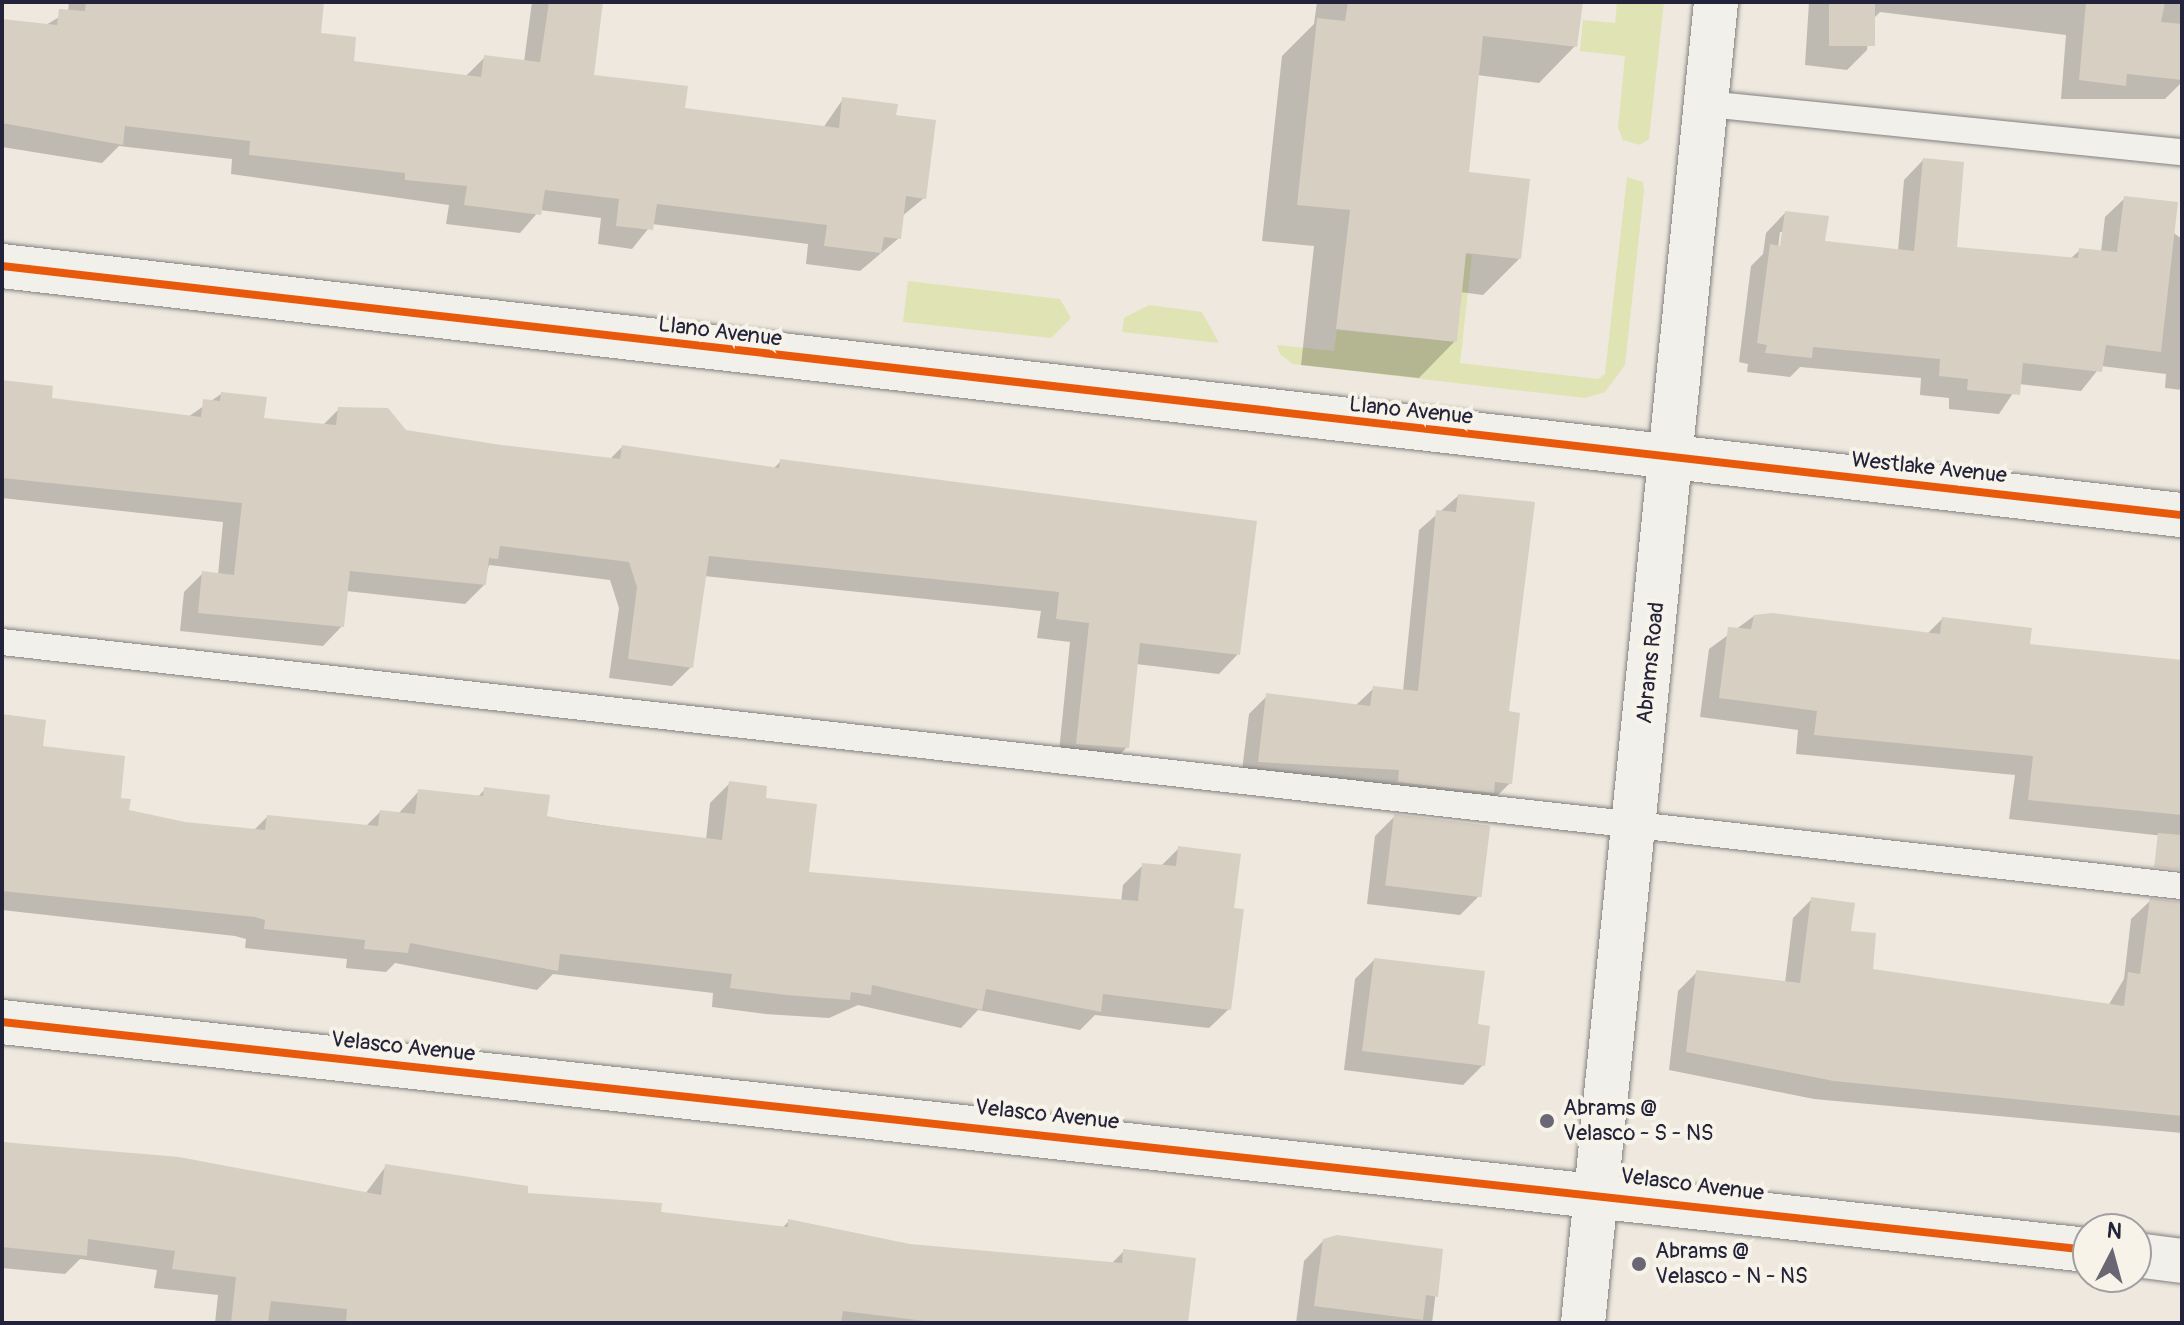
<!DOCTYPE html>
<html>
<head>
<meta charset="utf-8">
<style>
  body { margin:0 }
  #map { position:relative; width:2184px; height:1325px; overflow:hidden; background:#eee8de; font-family:Pangolin,sans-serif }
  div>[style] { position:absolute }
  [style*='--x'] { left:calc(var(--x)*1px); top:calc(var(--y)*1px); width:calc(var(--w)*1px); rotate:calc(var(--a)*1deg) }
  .green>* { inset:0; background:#e0e4b5 }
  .shadow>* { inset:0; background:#0003 }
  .building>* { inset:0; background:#d8cfc3; transform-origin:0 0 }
  .roads { filter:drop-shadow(0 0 2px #828080) drop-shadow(0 0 2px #828080) }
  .lane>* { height:26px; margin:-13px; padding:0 13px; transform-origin:13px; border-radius:13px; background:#f1f0eb }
  .street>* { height:44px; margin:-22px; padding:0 22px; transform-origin:22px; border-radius:22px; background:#f1f0eb }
  .secondary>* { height:44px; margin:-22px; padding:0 22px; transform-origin:22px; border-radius:22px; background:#f1f0eb }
  .cycleway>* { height:8px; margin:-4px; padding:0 4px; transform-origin:4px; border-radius:4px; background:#e8590c }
  .dots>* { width:22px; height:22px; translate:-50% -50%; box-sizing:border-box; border:4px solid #f7f3e8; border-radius:50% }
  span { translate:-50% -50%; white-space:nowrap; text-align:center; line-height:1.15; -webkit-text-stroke:8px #f7f3e8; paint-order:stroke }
  .street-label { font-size:22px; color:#22223b }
  .poi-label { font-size:22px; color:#22223b }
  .left { translate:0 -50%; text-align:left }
  .frame { position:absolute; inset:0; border:4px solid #22223b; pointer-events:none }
  .north { position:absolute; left:2072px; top:1213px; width:80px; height:80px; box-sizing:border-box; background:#f7f3e8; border:2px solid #a29fa3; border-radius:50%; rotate:6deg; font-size:22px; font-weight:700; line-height:32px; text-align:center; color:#22223b }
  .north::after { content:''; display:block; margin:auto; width:28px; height:36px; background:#696774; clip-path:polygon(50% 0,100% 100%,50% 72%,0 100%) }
</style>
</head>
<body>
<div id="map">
  <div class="green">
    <div style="clip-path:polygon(1617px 2px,1664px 2px,1649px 139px,1640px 145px,1623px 140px,1618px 128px,1625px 56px,1580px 51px,1583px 20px,1615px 23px)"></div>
    <div style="clip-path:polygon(1627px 177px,1643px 182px,1644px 191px,1625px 365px,1605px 392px,1585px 398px,1293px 364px,1280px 354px,1277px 345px,1334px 351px,1337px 330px,1457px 342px,1461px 304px,1435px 301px,1440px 251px,1472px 255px,1460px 363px,1598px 379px,1605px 374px)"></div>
    <div style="clip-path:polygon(908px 281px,1060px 299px,1071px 318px,1051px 338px,903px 322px)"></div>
    <div style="clip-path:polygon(1149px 305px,1202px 312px,1219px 343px,1122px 332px,1124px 318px)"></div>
  </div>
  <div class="shadow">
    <div style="clip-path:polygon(69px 2px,322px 2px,319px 35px,351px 63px,465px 77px,485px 57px,524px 62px,532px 2px,601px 2px,592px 77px,683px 109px,823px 128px,843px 99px,894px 116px,924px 198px,901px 217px,899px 238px,860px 271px,806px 264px,808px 244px,652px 224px,632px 249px,598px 244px,601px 218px,540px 210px,520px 233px,446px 224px,449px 205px,231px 174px,232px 159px,119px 146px,102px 163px,2px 147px,2px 21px,44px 26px,68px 12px)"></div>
    <div style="clip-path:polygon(1317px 2px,1581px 2px,1575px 46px,1539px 83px,1477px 75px,1467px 174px,1520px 258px,1483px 295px,1460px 292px,1455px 341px,1419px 378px,1301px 365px,1314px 246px,1262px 241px,1282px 56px,1314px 24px)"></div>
    <div style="clip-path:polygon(1809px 2px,2182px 2px,2182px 82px,2165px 99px,2061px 99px,2066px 35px,1880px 12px,1870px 22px,1867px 50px,1847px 70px,1805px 65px)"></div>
    <div style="clip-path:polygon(evenodd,1923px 160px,1954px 248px,2070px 259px,2080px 250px,2101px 252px,2105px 217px,2125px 198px,2182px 239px,2182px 390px,2165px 388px,2166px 374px,2101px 366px,2081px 391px,2019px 384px,1999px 414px,1949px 409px,1949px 398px,1920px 395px,1921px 378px,1800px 367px,1790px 377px,1747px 372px,1748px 364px,1739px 362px,1751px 266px,1763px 254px,1766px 233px,1785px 213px,1823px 242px,1898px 251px,1904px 180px,1923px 160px,1780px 232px,1784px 232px,1781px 256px,1777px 256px,1780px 232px)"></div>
    <div style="clip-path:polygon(2px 382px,49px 400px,188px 417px,221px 394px,262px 420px,322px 426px,339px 409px,405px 431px,501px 447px,610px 459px,622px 447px,773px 469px,780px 462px,1238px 654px,1219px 674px,1136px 664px,1127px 747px,1108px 767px,1058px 762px,1070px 642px,1037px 638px,1041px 611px,704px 576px,691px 667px,672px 686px,609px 678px,619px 608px,610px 580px,489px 565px,484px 585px,465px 604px,346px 591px,342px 626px,323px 646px,180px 631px,184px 592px,203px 573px,218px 575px,223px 522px,2px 498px)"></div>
    <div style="clip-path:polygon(1458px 496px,1507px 713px,1510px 783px,1492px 801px,1241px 779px,1249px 714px,1267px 696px,1355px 706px,1374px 688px,1403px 691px,1419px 530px)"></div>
    <div style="clip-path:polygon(1754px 616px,1927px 634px,1942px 619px,2028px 646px,2182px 661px,2182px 838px,2009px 819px,2015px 775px,1796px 754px,1798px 730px,1700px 717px,1709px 649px)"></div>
    <div style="clip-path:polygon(2px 716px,127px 812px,184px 824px,253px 831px,267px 817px,365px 827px,380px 812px,398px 814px,418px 792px,477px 798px,485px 789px,545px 817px,706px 840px,710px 803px,730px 783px,764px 799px,807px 874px,1121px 902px,1123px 885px,1143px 865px,1160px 867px,1178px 849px,1232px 910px,1229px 1009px,1209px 1028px,1095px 1015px,1080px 1030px,978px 1010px,961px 1028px,858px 1005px,829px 1018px,765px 1014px,712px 1007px,713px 993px,553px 974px,537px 990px,395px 963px,386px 972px,346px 968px,347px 959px,245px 948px,246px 939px,235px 936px,2px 910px)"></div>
    <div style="clip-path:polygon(1395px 816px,1479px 896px,1460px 915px,1367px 904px,1375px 836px)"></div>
    <div style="clip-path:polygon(1812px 899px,1849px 932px,1871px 971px,2108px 1006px,2124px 979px,2131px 919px,2150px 901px,2182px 903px,2182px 1133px,1814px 1099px,1669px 1070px,1678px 991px,1697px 972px,1785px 983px,1793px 918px)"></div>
    <div style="clip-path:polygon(1374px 960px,1476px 1025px,1483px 1065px,1463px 1085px,1344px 1070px,1355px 979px)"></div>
    <div style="clip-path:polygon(2px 1142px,365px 1194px,386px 1166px,525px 1195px,782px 1228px,789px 1221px,909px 1246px,1111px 1264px,1124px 1251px,1186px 1323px,215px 1323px,218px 1295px,154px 1288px,157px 1270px,80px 1259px,65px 1274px,2px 1268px)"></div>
    <div style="clip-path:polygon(1323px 1241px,1441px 1250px,1432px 1323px,1296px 1323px,1304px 1261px)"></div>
  </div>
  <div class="building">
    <div style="clip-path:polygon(86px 2px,324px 2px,321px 33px,356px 37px,354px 61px,481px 77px,484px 55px,540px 62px,549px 2px,603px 2px,594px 75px,688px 86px,685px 108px,839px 128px,842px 97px,898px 104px,896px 115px,936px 120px,926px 199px,906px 196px,901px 239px,884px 237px,881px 253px,824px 246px,827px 225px,657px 204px,653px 230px,616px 226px,619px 199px,545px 190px,541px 215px,464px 205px,467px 186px,405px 180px,405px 173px,249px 155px,250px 141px,125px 126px,123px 145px,2px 123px,2px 19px,57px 25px,59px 9px,85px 11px)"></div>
    <div style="clip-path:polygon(1348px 2px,1583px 2px,1577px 47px,1483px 36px,1469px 172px,1530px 179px,1521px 259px,1466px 253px,1457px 342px,1336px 329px,1350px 210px,1297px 205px,1317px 18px,1345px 21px)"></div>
    <div style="left:1829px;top:2px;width:46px;height:44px"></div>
    <div style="clip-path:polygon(2086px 2px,2165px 2px,2161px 22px,2182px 24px,2182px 80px,2127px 74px,2126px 86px,2079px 80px)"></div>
    <div style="clip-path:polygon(1923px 158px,1964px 162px,1957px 247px,2078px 258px,2079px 248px,2117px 252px,2124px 196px,2178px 202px,2161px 352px,2106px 345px,2102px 372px,2023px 363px,2020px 395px,1967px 390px,1968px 379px,1939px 376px,1940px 359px,1813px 347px,1812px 358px,1765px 353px,1767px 345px,1757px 343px,1770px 244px,1780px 246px,1785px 211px,1829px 216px,1825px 241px,1914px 251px)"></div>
    <div style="clip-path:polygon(2px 380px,53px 386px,52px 398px,201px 417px,203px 399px,220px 401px,221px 392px,267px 397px,264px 418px,336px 425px,338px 407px,388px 408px,406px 430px,501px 445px,620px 459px,622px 445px,779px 468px,780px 459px,1257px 521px,1240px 655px,1140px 643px,1129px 748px,1076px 744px,1089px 623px,1056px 619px,1059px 592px,709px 556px,693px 668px,628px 659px,637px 587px,629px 562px,500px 546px,498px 559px,489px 558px,486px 585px,350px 571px,344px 627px,198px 613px,202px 571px,234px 575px,242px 503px,2px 478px)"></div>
    <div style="clip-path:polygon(1458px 494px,1535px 502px,1509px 711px,1520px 713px,1512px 784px,1495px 782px,1494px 793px,1398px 782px,1399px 770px,1258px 762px,1266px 693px,1370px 706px,1373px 686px,1418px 691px,1436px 510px,1456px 512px)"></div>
    <div style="clip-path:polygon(1772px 613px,1940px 634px,1942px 617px,2032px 628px,2030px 644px,2182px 660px,2182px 815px,2028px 800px,2033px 756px,1814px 735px,1817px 711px,1719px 698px,1728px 627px,1751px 629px,1754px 615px)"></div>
    <div style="clip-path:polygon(2px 714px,46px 720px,43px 746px,125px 756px,121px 798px,131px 799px,129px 810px,185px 822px,265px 830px,267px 815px,378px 826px,380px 810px,415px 814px,418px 789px,483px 796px,484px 787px,550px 795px,547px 816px,576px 822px,722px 840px,729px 781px,767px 786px,766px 798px,817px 804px,809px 872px,1138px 901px,1142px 863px,1176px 866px,1178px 846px,1241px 854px,1234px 908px,1244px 909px,1231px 1010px,1103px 994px,1101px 1012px,986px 989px,982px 1010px,872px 985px,871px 995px,851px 992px,850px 1000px,786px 995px,730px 988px,732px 974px,560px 954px,558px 971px,410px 943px,408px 953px,364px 949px,365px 940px,264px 929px,265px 920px,255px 917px,2px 891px)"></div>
    <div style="left:1394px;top:814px;width:97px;height:72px;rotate:7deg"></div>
    <div style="clip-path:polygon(2158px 833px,2182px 835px,2182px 870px,2154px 867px)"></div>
    <div style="clip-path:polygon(1811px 897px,1855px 903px,1851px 931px,1876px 933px,1873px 969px,2124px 1006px,2128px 972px,2140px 974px,2150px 898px,2182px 902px,2182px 1116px,1834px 1081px,1686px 1052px,1696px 970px,1800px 983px)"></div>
    <div style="clip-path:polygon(1374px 958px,1485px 971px,1478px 1024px,1490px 1026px,1485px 1066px,1362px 1051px)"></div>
    <div style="clip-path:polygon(2px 1142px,179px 1157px,381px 1195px,385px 1164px,528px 1186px,528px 1193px,662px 1203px,661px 1212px,788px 1227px,788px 1219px,910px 1244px,1122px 1263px,1123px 1249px,1196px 1258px,1188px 1323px,941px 1323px,843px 1311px,841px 1323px,346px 1323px,347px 1309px,271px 1301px,268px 1323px,231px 1323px,236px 1277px,172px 1269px,175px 1251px,88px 1239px,87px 1256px,2px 1247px)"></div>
    <div style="clip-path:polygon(1337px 1235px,1443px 1249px,1438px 1297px,1426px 1295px,1423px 1320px,1314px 1306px,1323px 1239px)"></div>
  </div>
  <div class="roads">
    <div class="lane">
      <div style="--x:1707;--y:104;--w:477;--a:5.8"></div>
      <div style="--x:2;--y:642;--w:2194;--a:6.39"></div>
    </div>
    <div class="street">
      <div style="--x:2;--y:266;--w:2194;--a:6.52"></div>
      <div style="--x:2;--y:1022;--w:2098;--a:6.24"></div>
      <div style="--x:2136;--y:1255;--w:46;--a:7.4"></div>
    </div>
    <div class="secondary">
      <div style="--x:1583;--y:1323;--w:1328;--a:-84.25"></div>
    </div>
  </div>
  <div class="cycleway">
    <div style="--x:2;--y:266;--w:2194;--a:6.52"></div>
    <div style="--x:2;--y:1022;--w:2098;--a:6.24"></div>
  </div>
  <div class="dots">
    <div style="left:1547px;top:1121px;background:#696774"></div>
    <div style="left:1639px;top:1264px;background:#696774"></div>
  </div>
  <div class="street-label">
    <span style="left:720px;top:332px;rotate:7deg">Llano Avenue</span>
    <span style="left:1411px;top:411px;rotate:6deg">Llano Avenue</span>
    <span style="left:1929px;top:468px;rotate:6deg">Westlake Avenue</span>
    <span style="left:1651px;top:663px;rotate:-84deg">Abrams Road</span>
    <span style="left:403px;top:1047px;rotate:6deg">Velasco Avenue</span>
    <span style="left:1047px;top:1115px;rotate:6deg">Velasco Avenue</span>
    <span style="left:1692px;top:1185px;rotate:7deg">Velasco Avenue</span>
  </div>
  <div class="poi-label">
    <span class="left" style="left:1563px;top:1121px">Abrams @<br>Velasco - S - NS</span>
    <span class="left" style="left:1655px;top:1264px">Abrams @<br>Velasco - N - NS</span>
  </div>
  <div class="frame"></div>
  <div class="north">N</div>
</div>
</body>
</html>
